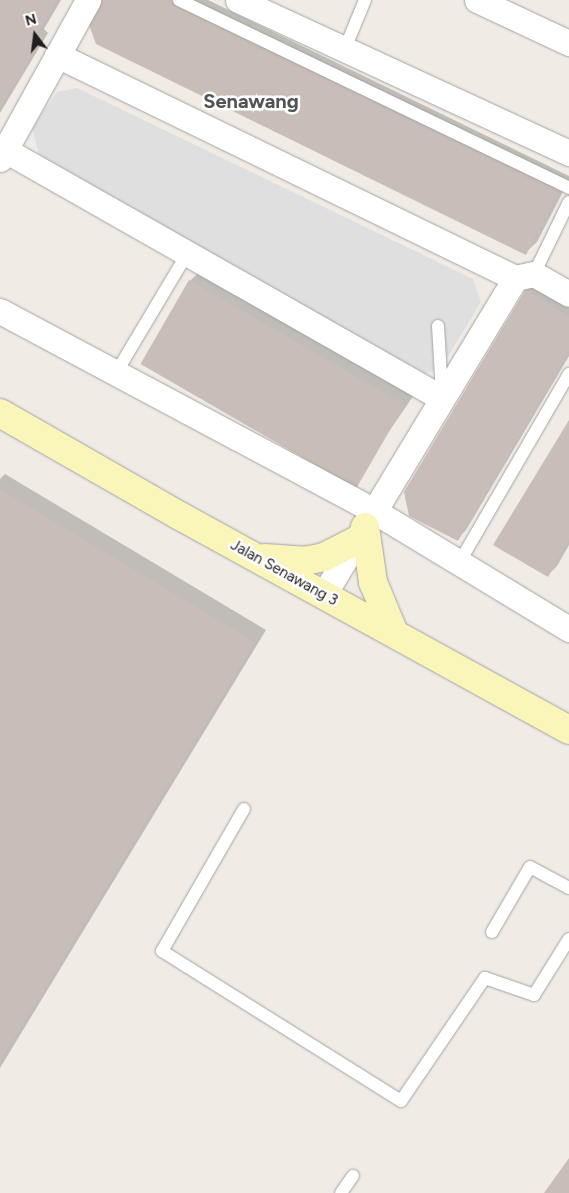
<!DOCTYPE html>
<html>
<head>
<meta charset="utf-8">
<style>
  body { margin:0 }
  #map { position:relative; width:569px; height:1193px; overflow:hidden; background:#f0ebe5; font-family:Figtree,sans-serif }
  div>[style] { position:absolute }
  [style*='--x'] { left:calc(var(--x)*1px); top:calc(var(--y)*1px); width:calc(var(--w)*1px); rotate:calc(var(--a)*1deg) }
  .parking>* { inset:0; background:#dfdfdf }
  .shadow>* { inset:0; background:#0003 }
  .building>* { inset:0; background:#c8bdb8; transform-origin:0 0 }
  .roads { filter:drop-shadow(0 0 1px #a3a3a3) drop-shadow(0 0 1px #a3a3a3) }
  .lane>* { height:12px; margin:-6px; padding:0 6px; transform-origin:6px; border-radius:6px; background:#fff }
  .street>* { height:25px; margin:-12.5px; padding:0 12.5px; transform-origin:12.5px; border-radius:12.5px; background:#fff }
  .secondary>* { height:28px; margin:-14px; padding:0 14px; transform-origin:14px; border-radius:14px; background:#faf5b9 }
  span { translate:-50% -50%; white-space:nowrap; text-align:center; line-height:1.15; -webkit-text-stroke:5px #fff; paint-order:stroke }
  .street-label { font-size:15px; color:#1f1f1f }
  .district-label { font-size:20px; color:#525252; font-weight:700 }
  .north { position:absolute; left:10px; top:10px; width:50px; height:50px; -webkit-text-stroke:4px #fff; paint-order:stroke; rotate:345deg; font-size:14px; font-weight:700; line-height:20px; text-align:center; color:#1f1f1f }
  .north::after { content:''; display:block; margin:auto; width:18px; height:22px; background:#1f1f1f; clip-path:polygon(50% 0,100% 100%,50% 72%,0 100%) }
</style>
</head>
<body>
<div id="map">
  <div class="parking">
    <div style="clip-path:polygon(77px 88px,473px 279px,481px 302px,441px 368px,418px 376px,39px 154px,32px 128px,57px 92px)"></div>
  </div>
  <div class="shadow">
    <div style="clip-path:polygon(0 0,61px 0,44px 29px,48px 33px,0 113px)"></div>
    <div style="clip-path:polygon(101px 0,208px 0,569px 176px,569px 180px,537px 242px,525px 253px)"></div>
    <div style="clip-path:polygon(202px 269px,416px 392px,366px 465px,354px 477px,190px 281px)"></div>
    <div style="clip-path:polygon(536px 281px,569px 302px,569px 356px,466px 530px,457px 539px,527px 290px)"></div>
    <div style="clip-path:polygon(569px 422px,569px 545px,557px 566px,548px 575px)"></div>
    <div style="clip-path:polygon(5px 474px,266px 630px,0 1068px,0 479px)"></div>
  </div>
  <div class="building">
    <div style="clip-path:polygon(0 0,57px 0,33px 41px,38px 45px,0 108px)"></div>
    <div style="clip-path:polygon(100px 0,173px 0,560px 189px,526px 255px,96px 44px,88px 22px)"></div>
    <div style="left:189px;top:280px;width:249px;height:97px;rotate:30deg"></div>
    <div style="clip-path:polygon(526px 289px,569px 317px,569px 352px,458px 541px,409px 516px,404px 492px)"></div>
    <div style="clip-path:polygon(569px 420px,569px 540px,548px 577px,493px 545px)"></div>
    <div style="clip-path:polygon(0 489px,255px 642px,0 1062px)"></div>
    <div style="clip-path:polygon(569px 1158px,569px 1193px,544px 1193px)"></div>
  </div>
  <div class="roads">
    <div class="lane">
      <div style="--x:179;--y:0;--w:433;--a:25.7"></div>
      <div style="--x:344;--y:51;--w:55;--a:-67.6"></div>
      <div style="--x:534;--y:274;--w:80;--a:-64.1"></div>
      <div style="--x:438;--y:326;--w:68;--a:86.6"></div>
      <div style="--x:116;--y:373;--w:139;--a:-59.2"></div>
      <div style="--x:459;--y:563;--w:219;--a:-59.8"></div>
      <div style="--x:244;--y:809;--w:164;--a:120"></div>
      <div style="--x:162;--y:951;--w:282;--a:32.1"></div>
      <div style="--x:401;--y:1101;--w:149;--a:-55.7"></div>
      <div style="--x:485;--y:978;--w:52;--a:19.1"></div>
      <div style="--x:534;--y:995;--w:66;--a:-58"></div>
      <div style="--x:492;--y:932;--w:75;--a:-59.7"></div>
      <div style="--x:530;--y:867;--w:44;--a:28.3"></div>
      <div style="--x:341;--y:1193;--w:21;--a:-55"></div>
    </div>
    <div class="street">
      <div style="--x:238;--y:0;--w:365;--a:24.8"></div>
      <div style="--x:477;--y:0;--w:102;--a:25.1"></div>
      <div style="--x:57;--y:55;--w:509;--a:25.96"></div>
      <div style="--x:515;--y:278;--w:19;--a:-12"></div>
      <div style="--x:534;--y:274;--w:40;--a:29.7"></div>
      <div style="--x:5;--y:150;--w:502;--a:29.58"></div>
      <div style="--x:0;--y:159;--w:182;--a:-61"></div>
      <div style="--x:0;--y:311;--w:424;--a:28.1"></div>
      <div style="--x:374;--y:511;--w:228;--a:31.2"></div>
      <div style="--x:324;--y:594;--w:369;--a:-58.8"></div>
    </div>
    <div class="secondary">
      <div style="--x:0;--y:413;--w:207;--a:29.8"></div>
      <div style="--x:180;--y:516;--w:444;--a:28.8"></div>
      <div style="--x:365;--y:527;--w:56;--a:81.7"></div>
      <div style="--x:373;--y:582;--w:55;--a:67.6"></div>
      <div style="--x:265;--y:558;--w:39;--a:4"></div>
      <div style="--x:304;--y:561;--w:20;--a:-11"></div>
      <div style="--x:324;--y:557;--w:37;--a:-27"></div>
    </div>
  </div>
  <div class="street-label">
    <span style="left:284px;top:573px;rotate:29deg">Jalan Senawang 3</span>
  </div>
  <div class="district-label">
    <span style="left:251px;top:101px">Senawang</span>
  </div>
  <div class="north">N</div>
</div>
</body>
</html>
